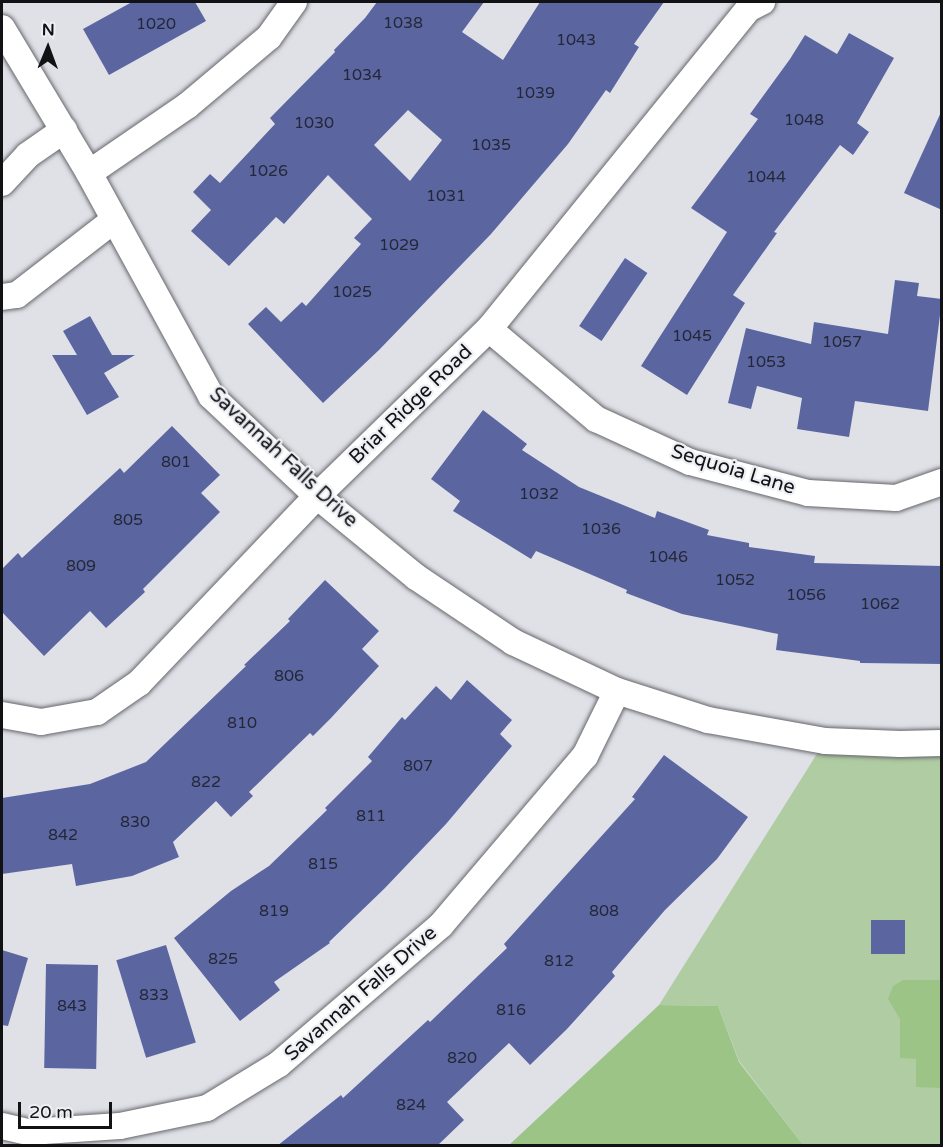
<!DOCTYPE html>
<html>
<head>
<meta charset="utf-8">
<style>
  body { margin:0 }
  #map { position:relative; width:943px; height:1147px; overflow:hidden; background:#e0e1e7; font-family:"Varela Round",sans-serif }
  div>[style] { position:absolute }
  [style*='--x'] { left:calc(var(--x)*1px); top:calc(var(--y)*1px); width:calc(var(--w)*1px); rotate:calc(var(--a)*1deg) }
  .green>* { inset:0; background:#b0cca3 }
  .water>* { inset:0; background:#9cc487 }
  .building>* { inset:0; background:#5b66a1; transform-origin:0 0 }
  .roads { filter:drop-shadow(0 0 2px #66676c) drop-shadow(0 0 2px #66676c) }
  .minor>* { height:26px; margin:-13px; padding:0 13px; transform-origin:13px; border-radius:13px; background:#fff }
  span { translate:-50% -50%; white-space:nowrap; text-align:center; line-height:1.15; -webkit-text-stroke:4.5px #edeff4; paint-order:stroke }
  .number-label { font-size:16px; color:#242737 }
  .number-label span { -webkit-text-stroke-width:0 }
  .street-label { font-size:20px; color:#121214 }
  .frame { position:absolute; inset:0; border:3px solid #121214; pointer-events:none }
  .north { position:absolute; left:18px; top:18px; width:60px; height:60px; -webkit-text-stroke:4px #edeff4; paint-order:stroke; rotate:1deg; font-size:16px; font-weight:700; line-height:24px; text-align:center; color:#121214 }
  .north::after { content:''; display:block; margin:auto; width:21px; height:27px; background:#121214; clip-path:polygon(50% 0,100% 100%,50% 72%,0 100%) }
  .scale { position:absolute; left:18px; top:1102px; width:94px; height:27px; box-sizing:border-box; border:3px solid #121214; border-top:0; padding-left:8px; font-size:18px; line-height:21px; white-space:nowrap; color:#121214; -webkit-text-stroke:4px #edeff4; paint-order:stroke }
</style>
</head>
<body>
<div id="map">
  <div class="green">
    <div style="clip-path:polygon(825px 741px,941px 743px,941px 1145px,803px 1145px,739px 1061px,718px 1006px,659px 1005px)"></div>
  </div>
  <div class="water">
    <div style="clip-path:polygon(903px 980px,941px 980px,941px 1088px,916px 1087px,916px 1059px,900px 1058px,900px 1019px,888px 999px,893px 986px)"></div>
    <div style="clip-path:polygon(659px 1005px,718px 1006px,739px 1062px,803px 1145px,509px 1145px)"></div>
  </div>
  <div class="building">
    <div style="clip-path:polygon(132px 2px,195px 2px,206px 21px,109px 75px,83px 29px)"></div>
    <div style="clip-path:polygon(evenodd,377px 2px,484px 2px,462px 32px,503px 60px,540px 2px,664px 2px,634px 44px,639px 47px,610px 93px,606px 90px,568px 144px,491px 234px,379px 350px,323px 403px,248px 324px,266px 307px,281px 322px,302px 302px,306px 306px,361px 244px,354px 238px,372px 219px,328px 175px,284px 224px,276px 217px,229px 266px,191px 231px,211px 210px,193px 192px,210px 174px,220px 183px,275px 124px,270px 118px,335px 52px,334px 50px,365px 18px,377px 2px,408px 110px,442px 140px,410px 181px,374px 145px,408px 110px)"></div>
    <div style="clip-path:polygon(849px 33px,894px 58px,857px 123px,869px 132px,853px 155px,840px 145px,774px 232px,777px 233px,733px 295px,745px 303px,687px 395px,641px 366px,727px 232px,691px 208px,758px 119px,750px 114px,790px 59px,805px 35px,837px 54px)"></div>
    <div style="clip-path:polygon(942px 110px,942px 210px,904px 193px)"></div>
    <div style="left:625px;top:258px;width:27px;height:82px;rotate:34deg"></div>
    <div style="clip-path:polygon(895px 280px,919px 283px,917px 296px,942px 299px,928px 411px,855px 401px,849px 437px,797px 429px,802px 398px,757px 386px,751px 409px,728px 403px,746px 328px,811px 344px,814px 322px,888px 334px)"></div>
    <div style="clip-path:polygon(90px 316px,112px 355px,135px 355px,104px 373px,119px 397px,87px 415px,52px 355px,77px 355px,63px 331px)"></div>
    <div style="clip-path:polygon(483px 410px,527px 444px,522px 450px,579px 487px,655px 518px,657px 511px,709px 530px,707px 535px,749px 543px,749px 547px,815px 556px,814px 563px,942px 566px,942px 664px,860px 663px,860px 661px,776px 650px,778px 634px,682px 614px,626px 593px,627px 590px,536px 551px,531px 559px,453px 511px,460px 501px,431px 479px)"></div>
    <div style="clip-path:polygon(172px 426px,220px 475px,201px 493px,220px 512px,143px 589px,145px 592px,106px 628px,90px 611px,44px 656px,2px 612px,2px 569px,18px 553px,22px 558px,120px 468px,124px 473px)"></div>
    <div style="clip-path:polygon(325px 580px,379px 631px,362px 649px,379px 666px,331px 718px,313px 736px,310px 733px,249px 792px,253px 796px,231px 817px,216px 801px,173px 842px,179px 857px,132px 876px,76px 886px,72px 864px,2px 874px,2px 798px,90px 784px,146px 762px,246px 666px,244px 665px,290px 621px,288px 619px)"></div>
    <div style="clip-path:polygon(467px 680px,512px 720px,500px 734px,512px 746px,446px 824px,384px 889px,329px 942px,330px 943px,274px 982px,280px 990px,240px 1021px,174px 938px,231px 891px,269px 866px,327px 810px,325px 808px,372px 761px,368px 757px,402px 717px,405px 720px,436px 686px,451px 700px)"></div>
    <div style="clip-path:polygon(664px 755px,748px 817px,717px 859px,665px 910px,612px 972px,615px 976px,567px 1029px,530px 1065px,509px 1043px,447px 1102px,464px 1120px,437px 1146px,277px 1146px,341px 1095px,343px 1098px,428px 1020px,430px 1022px,507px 948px,504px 944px,635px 799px,632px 797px)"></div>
    <div style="left:871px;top:920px;width:34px;height:34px"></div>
    <div style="left:166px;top:945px;width:102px;height:52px;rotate:73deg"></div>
    <div style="clip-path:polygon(2px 950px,28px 958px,8px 1026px,2px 1025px)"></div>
    <div style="left:46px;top:964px;width:52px;height:104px;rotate:1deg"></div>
  </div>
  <div class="roads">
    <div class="minor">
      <div style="--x:2;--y:28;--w:169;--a:59"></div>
      <div style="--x:89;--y:173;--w:254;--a:61.3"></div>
      <div style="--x:211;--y:396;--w:146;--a:43.3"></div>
      <div style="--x:317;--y:496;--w:128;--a:39.3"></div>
      <div style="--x:416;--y:577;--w:117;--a:33.8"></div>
      <div style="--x:513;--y:642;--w:115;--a:25.2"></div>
      <div style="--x:617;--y:691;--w:96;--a:17.7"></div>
      <div style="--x:708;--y:720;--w:119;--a:10.2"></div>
      <div style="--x:825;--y:741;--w:75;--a:2.3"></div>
      <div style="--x:900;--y:744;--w:42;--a:-1.4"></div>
      <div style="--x:89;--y:173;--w:119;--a:-34.4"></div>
      <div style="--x:187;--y:106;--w:107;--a:-40.1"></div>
      <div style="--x:269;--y:37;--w:43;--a:-54.5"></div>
      <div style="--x:2;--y:183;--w:38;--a:-47"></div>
      <div style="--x:28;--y:155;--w:44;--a:-34.8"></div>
      <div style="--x:2;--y:297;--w:15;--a:-8"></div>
      <div style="--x:17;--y:295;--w:123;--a:-37.7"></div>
      <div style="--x:489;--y:329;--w:140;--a:40.1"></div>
      <div style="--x:596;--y:419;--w:103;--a:24.6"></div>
      <div style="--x:690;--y:462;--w:122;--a:14.7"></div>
      <div style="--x:808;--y:493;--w:88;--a:3.3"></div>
      <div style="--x:896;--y:498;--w:49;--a:-19.2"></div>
      <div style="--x:2;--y:715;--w:40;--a:10"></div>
      <div style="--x:41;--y:722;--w:57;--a:-10.1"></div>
      <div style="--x:97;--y:712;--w:51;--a:-34.6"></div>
      <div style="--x:139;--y:683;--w:258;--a:-46.4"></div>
      <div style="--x:317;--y:496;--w:240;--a:-44.2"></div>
      <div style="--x:489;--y:329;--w:412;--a:-51"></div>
      <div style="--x:748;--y:9;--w:16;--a:-27"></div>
      <div style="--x:2;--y:1126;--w:28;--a:13"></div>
      <div style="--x:29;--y:1132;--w:91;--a:-3.8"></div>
      <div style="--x:120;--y:1126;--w:89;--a:-11.7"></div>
      <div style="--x:207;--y:1108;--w:84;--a:-31.4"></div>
      <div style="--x:279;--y:1064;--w:213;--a:-40.6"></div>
      <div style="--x:441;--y:925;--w:222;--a:-49.6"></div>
      <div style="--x:585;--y:756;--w:72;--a:-63.8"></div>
    </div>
  </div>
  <div class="number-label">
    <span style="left:403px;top:23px">1038</span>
    <span style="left:156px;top:24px">1020</span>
    <span style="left:576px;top:40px">1043</span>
    <span style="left:362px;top:75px">1034</span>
    <span style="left:535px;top:93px">1039</span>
    <span style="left:804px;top:120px">1048</span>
    <span style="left:314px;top:123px">1030</span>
    <span style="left:491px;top:145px">1035</span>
    <span style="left:268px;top:171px">1026</span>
    <span style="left:766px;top:177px">1044</span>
    <span style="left:446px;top:196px">1031</span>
    <span style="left:399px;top:245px">1029</span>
    <span style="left:352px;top:292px">1025</span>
    <span style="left:692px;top:336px">1045</span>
    <span style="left:842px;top:342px">1057</span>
    <span style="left:766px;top:362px">1053</span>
    <span style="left:176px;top:462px">801</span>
    <span style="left:539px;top:494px">1032</span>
    <span style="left:128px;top:520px">805</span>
    <span style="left:601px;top:529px">1036</span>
    <span style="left:668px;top:557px">1046</span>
    <span style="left:81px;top:566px">809</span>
    <span style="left:735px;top:580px">1052</span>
    <span style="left:806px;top:595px">1056</span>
    <span style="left:880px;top:604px">1062</span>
    <span style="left:289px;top:676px">806</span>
    <span style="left:242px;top:723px">810</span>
    <span style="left:418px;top:766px">807</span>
    <span style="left:206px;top:782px">822</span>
    <span style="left:371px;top:816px">811</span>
    <span style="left:135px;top:822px">830</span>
    <span style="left:63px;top:835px">842</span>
    <span style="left:323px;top:864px">815</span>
    <span style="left:274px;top:911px">819</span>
    <span style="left:604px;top:911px">808</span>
    <span style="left:223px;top:959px">825</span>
    <span style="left:559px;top:961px">812</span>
    <span style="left:154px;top:995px">833</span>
    <span style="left:72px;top:1006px">843</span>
    <span style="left:511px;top:1010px">816</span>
    <span style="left:462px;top:1058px">820</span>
    <span style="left:411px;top:1105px">824</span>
  </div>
  <div class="street-label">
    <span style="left:411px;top:405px;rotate:-44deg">Briar Ridge Road</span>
    <span style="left:283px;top:458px;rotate:43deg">Savannah Falls Drive</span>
    <span style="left:733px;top:470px;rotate:17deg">Sequoia Lane</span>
    <span style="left:361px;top:994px;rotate:-41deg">Savannah Falls Drive</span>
  </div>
  <div class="frame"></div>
  <div class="north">N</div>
  <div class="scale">20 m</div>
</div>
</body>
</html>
